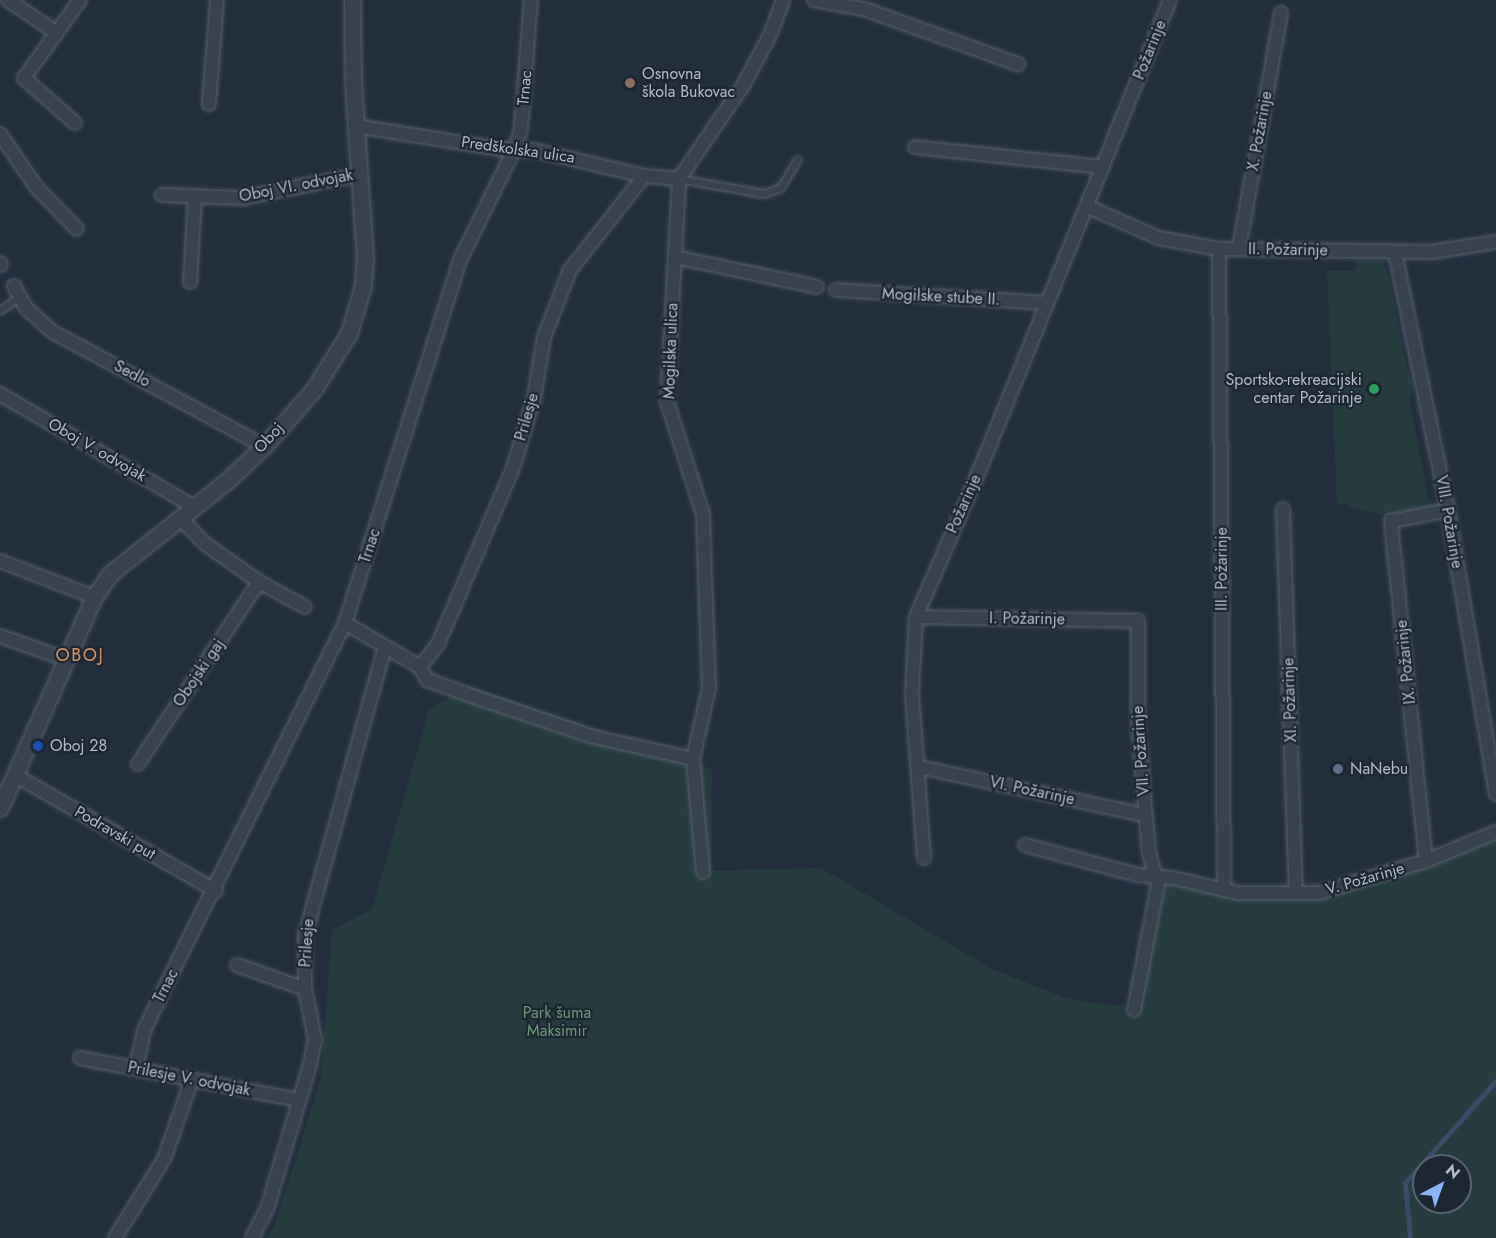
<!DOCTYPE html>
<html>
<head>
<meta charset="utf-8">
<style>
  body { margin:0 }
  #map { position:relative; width:1496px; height:1238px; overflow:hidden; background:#242f3e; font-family:Jost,sans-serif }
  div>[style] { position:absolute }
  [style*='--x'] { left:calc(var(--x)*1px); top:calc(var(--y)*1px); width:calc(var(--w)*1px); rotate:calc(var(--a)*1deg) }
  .green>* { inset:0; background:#263c3f }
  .stream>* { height:4.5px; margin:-2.25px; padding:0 2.25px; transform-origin:2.25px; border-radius:2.25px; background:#394c67 }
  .roads { filter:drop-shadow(0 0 2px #565f6c) drop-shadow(0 0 2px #565f6c) }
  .service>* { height:6px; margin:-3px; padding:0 3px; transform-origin:3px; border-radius:3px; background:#38414e }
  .minor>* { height:12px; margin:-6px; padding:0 6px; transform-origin:6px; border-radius:6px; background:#38414e }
  .tertiary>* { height:15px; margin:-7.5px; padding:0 7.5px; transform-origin:7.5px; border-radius:7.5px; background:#38414e }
  .dots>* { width:16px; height:16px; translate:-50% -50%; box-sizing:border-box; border:3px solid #1d2633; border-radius:50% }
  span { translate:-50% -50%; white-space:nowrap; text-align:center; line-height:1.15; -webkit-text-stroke:4.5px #1d2633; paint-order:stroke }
  .street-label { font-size:16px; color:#b4bcc9 }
  .poi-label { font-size:16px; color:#b4bcc9 }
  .left { translate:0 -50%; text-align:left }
  .right { translate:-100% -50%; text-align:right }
  .park-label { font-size:16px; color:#6b9a76 }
  .neighbourhood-label { font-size:18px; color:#d59563; letter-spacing:1.5px }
  .north { position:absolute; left:1412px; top:1154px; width:60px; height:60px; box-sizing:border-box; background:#1d2633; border:2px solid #59626f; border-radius:50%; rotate:41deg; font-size:16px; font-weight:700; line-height:24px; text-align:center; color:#b4bcc9 }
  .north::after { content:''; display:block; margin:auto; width:21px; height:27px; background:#8ab4f8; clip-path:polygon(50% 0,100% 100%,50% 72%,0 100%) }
</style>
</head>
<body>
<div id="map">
  <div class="green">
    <div style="clip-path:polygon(1357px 261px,1382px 261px,1389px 276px,1407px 370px,1415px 389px,1409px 398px,1428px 498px,1435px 507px,1389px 516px,1352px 508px,1348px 503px,1337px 505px,1327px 270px,1356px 271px)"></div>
    <div style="clip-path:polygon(evenodd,469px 686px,712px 769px,711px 871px,821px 868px,992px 969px,1066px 998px,1138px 1009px,1161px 896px,1171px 882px,1231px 898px,1325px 897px,1408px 873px,1496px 839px,1496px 1238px,266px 1238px,274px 1227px,321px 1078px,332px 930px,372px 909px,429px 710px,469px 686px,1424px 1166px,1460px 1166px,1460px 1202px,1424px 1202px,1424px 1166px)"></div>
  </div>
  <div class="stream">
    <div style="--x:1410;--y:1238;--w:55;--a:-95.2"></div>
    <div style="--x:1405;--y:1183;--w:137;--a:-48.3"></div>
  </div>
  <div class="roads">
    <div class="service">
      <div style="--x:679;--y:179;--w:86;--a:10"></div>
      <div style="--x:764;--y:194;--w:18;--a:-19"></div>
      <div style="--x:781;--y:188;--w:33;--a:-59"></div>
      <div style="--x:0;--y:311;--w:24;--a:-35"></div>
    </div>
    <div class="minor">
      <div style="--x:8;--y:0;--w:59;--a:34"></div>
      <div style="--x:814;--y:0;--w:51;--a:10.2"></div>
      <div style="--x:864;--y:9;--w:164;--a:19.7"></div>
      <div style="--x:209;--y:104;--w:104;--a:-85.6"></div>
      <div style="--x:75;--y:123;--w:68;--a:-138.6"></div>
      <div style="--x:24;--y:78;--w:96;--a:-54.3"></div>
      <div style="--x:356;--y:126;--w:146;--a:9.1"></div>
      <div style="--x:500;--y:149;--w:34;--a:2"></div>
      <div style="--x:534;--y:150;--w:113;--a:13.3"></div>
      <div style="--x:644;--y:176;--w:35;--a:5"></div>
      <div style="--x:0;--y:134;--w:65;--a:55.6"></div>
      <div style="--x:37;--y:188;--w:57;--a:45.7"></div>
      <div style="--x:915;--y:147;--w:189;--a:6.1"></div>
      <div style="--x:162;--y:195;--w:81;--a:2.1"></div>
      <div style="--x:243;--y:198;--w:120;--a:-11.5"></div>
      <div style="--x:1086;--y:206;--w:80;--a:23.7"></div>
      <div style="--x:1159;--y:238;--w:61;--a:10.4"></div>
      <div style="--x:1219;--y:249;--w:213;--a:0.8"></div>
      <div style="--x:1432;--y:252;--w:65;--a:-8.9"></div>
      <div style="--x:1219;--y:249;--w:641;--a:89.55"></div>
      <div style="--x:1239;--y:249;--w:240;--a:-79.9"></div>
      <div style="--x:1395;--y:252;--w:263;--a:78.4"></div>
      <div style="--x:1448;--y:510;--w:288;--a:80.4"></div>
      <div style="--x:675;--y:257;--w:145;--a:11.9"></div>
      <div style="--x:0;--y:263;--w:2;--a:63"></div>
      <div style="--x:190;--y:282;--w:84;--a:-86.6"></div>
      <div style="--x:14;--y:286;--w:25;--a:61"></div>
      <div style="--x:26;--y:308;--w:36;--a:42"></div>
      <div style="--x:53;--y:332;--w:240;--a:28.4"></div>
      <div style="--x:836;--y:290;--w:210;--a:3.5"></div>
      <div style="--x:0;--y:394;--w:225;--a:30.2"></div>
      <div style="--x:1283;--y:509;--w:383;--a:88.1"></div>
      <div style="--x:180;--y:518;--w:35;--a:46"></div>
      <div style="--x:204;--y:543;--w:67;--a:35.3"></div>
      <div style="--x:259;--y:582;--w:52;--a:28.5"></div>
      <div style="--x:0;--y:561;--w:101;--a:21"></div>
      <div style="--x:916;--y:617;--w:222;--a:1"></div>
      <div style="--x:1138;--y:621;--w:104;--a:90"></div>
      <div style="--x:1138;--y:725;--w:128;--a:85.1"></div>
      <div style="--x:1149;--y:853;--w:33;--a:74"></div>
      <div style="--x:1158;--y:885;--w:127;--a:100.9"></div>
      <div style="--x:345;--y:623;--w:87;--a:30.4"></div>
      <div style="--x:0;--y:636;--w:72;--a:19.4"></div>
      <div style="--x:420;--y:667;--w:29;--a:-52"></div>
      <div style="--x:438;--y:644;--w:191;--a:-66.9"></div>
      <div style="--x:513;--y:468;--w:73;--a:-73.3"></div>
      <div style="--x:534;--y:398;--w:62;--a:-80.7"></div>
      <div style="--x:544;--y:337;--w:72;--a:-68.8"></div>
      <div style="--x:570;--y:270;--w:120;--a:-51.8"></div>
      <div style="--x:420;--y:667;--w:15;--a:62"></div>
      <div style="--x:427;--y:680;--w:51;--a:19.5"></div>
      <div style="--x:475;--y:697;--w:126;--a:18.6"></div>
      <div style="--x:594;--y:737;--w:101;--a:12.5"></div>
      <div style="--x:138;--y:764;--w:219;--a:-56.4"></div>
      <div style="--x:919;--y:767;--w:231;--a:12"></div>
      <div style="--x:15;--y:775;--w:232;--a:30"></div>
      <div style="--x:1025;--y:845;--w:117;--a:14.9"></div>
      <div style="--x:1138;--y:875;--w:35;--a:5"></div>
      <div style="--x:1173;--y:878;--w:67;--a:13"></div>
      <div style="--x:1238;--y:893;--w:81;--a:0"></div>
      <div style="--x:1319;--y:893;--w:112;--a:-16.7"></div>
      <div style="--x:1426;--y:861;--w:76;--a:-22.5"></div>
      <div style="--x:924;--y:858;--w:164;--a:-94.2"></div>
      <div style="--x:912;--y:694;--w:77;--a:-87"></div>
      <div style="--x:916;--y:617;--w:161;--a:-66.6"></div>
      <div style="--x:980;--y:469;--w:506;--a:-67.95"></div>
      <div style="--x:1426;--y:861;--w:342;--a:-95.9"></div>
      <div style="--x:1391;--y:521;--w:58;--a:-10.9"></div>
      <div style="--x:703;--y:872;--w:113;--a:-95.1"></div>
      <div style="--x:693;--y:759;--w:73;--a:-77.3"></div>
      <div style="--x:709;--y:688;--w:174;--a:-92"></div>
      <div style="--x:703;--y:514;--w:118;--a:-107.8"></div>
      <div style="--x:667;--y:402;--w:223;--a:-86.9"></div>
      <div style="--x:679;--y:179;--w:115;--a:-55.6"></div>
      <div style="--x:744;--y:84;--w:58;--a:-62.1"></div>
      <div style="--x:771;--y:33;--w:35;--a:-70"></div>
      <div style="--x:237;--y:965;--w:72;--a:19.4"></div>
      <div style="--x:80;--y:1058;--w:223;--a:10.9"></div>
      <div style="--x:136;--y:1068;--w:38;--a:-78"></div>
      <div style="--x:144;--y:1031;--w:40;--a:-65"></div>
      <div style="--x:161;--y:995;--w:415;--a:-63.7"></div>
      <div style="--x:345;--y:623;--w:383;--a:-72.4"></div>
      <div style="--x:461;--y:258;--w:123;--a:-63.9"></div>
      <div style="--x:515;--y:148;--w:20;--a:-72"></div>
      <div style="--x:521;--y:129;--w:129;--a:-85.6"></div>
      <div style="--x:115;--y:1238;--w:93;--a:-58.2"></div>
      <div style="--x:164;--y:1159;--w:85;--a:-70.7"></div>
      <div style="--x:252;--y:1238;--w:33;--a:-63"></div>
      <div style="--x:267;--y:1209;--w:147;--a:-73.4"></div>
      <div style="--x:309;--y:1068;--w:30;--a:-78"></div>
      <div style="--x:315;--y:1039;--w:51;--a:-101.3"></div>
      <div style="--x:305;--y:989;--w:54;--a:-90"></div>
      <div style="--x:305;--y:935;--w:299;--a:-74.5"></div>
    </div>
    <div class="tertiary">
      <div style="--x:0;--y:808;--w:231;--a:-66"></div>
      <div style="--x:94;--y:597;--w:29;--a:-55"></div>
      <div style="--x:111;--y:573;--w:149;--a:-38.5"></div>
      <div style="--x:228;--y:480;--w:50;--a:-43.4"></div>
      <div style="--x:264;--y:446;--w:76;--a:-48.7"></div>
      <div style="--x:314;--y:389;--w:66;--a:-58"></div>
      <div style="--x:349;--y:333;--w:50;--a:-73.7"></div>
      <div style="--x:363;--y:285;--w:26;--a:-86"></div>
      <div style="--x:365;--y:259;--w:177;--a:-93.9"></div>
      <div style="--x:353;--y:82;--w:82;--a:-90.7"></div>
    </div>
  </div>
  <div class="dots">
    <div style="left:630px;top:83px;background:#8d6e63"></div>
    <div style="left:1374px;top:389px;background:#2e9e5b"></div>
    <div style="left:38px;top:746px;background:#1a4fb4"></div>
    <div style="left:1338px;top:769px;background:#5c6f8a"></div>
  </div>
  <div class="street-label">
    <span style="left:1150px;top:50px;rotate:-68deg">Požarinje</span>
    <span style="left:525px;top:88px;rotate:-85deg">Trnac</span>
    <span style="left:1260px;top:131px;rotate:-80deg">X. Požarinje</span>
    <span style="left:518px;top:150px;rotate:8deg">Predškolska ulica</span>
    <span style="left:296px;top:186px;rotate:-11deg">Oboj VI. odvojak</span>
    <span style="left:1288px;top:250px;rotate:1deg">II. Požarinje</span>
    <span style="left:941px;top:297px;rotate:3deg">Mogilske stube II.</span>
    <span style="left:671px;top:351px;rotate:-88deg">Mogilska ulica</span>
    <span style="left:132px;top:374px;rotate:28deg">Sedlo</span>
    <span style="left:527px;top:417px;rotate:-74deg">Prilesje</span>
    <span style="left:269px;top:438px;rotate:-47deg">Oboj</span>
    <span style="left:97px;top:450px;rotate:30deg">Oboj V. odvojak</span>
    <span style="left:964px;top:504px;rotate:-66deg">Požarinje</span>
    <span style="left:1449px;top:522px;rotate:80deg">VIII. Požarinje</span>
    <span style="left:370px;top:546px;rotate:-72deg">Trnac</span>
    <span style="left:1222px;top:569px;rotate:-90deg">III. Požarinje</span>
    <span style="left:1027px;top:619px;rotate:1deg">I. Požarinje</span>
    <span style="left:1406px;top:662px;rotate:-96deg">IX. Požarinje</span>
    <span style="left:199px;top:673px;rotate:-56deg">Obojski gaj</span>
    <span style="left:1290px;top:700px;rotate:-92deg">XI. Požarinje</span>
    <span style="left:1141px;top:751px;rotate:-94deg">VII. Požarinje</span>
    <span style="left:1032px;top:791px;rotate:12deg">VI. Požarinje</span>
    <span style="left:115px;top:833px;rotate:30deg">Podravski put</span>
    <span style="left:1365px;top:879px;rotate:-16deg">V. Požarinje</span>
    <span style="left:307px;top:943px;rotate:-86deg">Prilesje</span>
    <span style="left:166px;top:986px;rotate:-63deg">Trnac</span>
    <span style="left:189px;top:1079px;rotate:11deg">Prilesje V. odvojak</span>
  </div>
  <div class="poi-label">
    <span class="left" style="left:642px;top:83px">Osnovna<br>škola Bukovac</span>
    <span class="right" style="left:1362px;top:389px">Sportsko-rekreacijski<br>centar Požarinje</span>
    <span class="left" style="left:50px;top:746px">Oboj 28</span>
    <span class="left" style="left:1350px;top:769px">NaNebu</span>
  </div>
  <div class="park-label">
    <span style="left:557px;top:1022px">Park šuma<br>Maksimir</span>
  </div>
  <div class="neighbourhood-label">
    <span style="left:80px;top:655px">OBOJ</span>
  </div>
  <div class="north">N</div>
</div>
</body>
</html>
